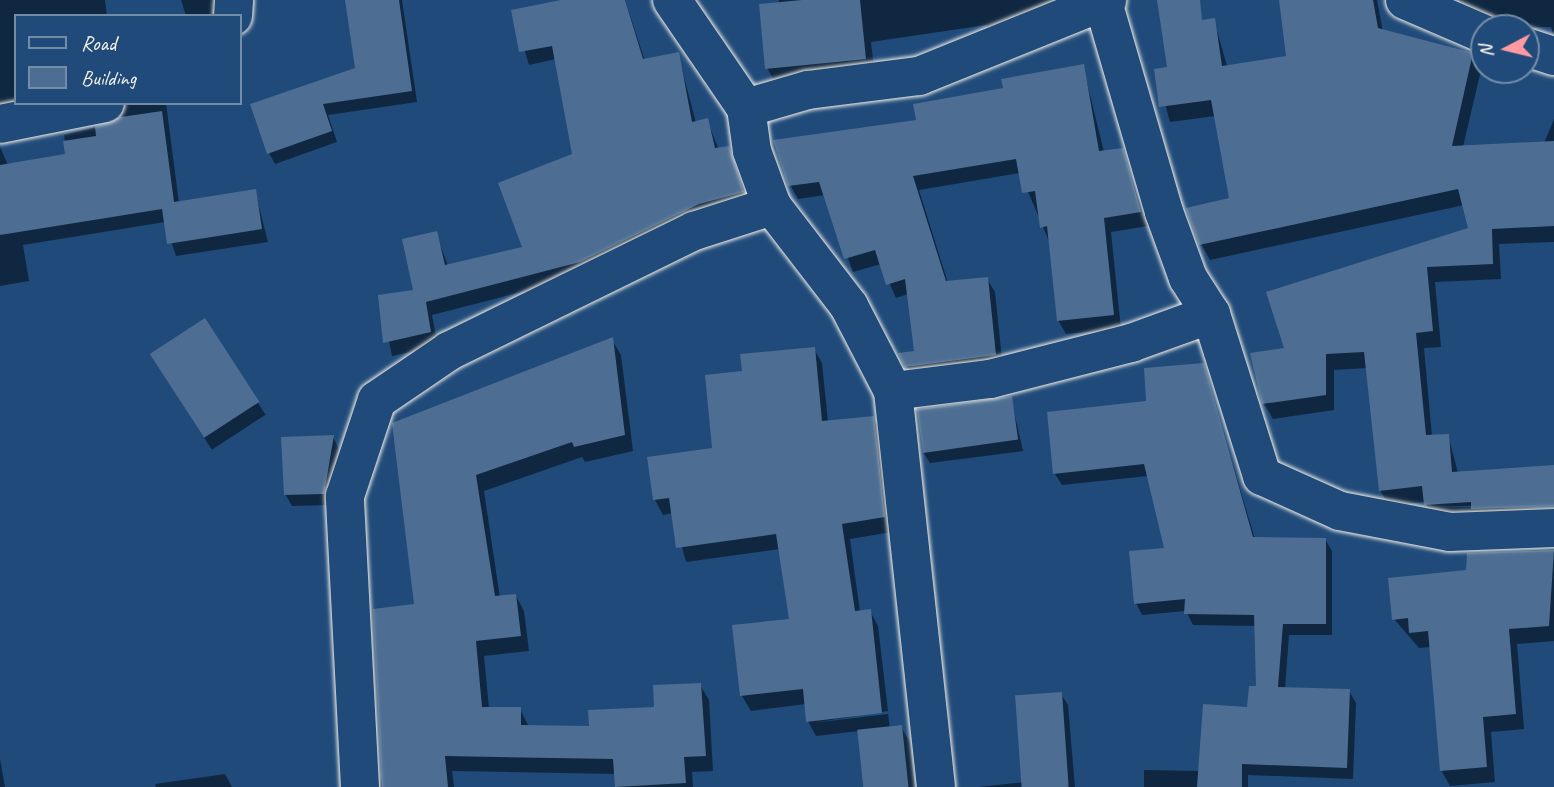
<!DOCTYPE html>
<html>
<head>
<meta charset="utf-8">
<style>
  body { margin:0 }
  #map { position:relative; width:1554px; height:787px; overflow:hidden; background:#1f4a7a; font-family:Caveat,sans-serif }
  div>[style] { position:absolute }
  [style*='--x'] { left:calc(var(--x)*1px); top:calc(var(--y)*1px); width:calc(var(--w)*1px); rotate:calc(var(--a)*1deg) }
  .shadow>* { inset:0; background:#0007; transform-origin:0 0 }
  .building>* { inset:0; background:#4d6e92; transform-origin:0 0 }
  .roads { filter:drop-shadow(0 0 2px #f4f1e8) drop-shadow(0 0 2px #f4f1e8) }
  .street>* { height:38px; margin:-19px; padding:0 19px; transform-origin:19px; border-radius:19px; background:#1f4a7a }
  span { translate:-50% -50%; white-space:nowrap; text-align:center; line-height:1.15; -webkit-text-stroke:5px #1f4a7a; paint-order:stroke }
  .legend { position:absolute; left:14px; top:14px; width:228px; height:91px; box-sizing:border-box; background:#1f4a7a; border:2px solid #748da6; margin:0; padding:9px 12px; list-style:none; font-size:21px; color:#f4f1e8 }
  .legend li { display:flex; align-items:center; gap:14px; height:35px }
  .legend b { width:35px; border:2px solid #748da6 }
  .north { position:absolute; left:1470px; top:14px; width:70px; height:70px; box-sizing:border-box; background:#1f4a7a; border:2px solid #748da6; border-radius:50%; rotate:263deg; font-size:19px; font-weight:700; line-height:28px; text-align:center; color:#f4f1e8 }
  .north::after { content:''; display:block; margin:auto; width:24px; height:32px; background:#ff9aa2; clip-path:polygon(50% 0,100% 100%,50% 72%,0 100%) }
</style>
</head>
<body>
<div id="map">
  <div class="shadow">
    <div style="clip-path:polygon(0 0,105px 0,107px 16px,16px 16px,16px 103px,0 115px)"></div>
    <div style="clip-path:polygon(181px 0,215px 0,218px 16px,186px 16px)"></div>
    <div style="clip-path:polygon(347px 0,402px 0,417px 102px,328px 115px,337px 142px,275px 164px,269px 153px,357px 69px)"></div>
    <div style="clip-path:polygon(570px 0,625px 0,645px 61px,678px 54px,696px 123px,707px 120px,719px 150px,728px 148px,750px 205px,581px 277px,432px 315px,438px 346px,392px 356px,380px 297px,415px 291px,436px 233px,448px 266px,524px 248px,574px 155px,556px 59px,529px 65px,513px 11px)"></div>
    <div style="clip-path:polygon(779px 0,1092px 0,993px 36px,986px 25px,871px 42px,875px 76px,777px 86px,767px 68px)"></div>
    <div style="clip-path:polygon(1281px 0,1377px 0,1383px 32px,1472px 55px,1481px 70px,1463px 147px,1544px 143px,1554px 119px,1554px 242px,1499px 244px,1501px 279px,1435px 282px,1441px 347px,1424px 348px,1432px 436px,1448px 435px,1458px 473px,1554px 467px,1554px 504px,1430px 507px,1554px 508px,1554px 521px,1434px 520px,1425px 502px,1389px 506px,1380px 490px,1367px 368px,1334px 370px,1334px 410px,1273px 419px,1264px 404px,1286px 349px,1470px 229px,1464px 205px,1210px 260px,1201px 244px,1231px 200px,1215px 116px,1170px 122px,1156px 71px,1169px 68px,1214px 20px,1227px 66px,1287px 58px)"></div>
    <div style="clip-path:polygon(1459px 0,1554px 0,1554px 36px,1551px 27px,1501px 28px,1469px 17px)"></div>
    <div style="clip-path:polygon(1083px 66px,1104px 152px,1122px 150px,1148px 226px,1111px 232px,1121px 329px,1066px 334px,1058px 320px,1049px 241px,1020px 173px,919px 190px,948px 283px,987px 279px,995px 292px,1003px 368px,915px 381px,901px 355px,916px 353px,908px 294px,896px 298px,881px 264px,853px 272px,825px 195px,798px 199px,790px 185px,918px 121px)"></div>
    <div style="clip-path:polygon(126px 103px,166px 103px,179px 203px,255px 191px,268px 242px,176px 256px,165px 222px,23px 245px,29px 281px,0 286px,0 147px,8px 165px,67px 156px,64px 135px,120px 121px)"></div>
    <div style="left:204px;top:320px;width:113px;height:64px;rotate:57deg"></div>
    <div style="clip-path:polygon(612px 340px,621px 355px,633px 451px,585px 462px,582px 457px,484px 491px,500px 598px,516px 596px,524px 611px,529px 651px,484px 656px,489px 708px,520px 709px,529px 727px,591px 728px,655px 709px,700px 685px,709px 700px,713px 771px,692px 772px,693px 787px,617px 787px,616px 774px,452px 771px,454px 787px,380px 787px,416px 606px,394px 424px)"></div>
    <div style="clip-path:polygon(814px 349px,822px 363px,828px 422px,873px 418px,881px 432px,892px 532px,850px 539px,860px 612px,870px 611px,878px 626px,888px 711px,812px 723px,888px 714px,890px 728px,901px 727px,910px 742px,915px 787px,866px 787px,859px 731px,816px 736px,808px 721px,806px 704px,751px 711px,742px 696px,734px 626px,791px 620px,780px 549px,686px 562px,673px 513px,663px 515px,655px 500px,714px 450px,744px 373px)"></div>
    <div style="clip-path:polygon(1203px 365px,1255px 539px,1325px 539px,1332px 551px,1332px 635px,1289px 635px,1285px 689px,1349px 691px,1356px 703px,1353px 779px,1248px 775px,1248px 787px,1144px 787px,1144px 770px,1200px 771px,1249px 709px,1257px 688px,1256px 626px,1193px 625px,1186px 611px,1142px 615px,1136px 603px,1166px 550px,1148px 476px,1062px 485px,1055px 474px)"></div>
    <div style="clip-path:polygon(1011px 398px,1023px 451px,930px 463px,923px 452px)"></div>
    <div style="clip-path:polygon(333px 437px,339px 449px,330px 505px,292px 506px,285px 494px)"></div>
    <div style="clip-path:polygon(1554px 549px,1554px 641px,1517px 644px,1524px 729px,1491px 732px,1495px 782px,1450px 786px,1441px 770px,1431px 647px,1419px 648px,1394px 619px,1468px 572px,1469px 555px)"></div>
    <div style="clip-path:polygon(1061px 694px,1068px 705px,1075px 787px,978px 787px,1026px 782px)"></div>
    <div style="clip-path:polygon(0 759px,5px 787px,0 787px)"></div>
    <div style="clip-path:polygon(225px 774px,232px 787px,156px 787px,155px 784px)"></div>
  </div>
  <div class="building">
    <div style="clip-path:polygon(345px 0,399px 0,412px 91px,323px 104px,332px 131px,267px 154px,250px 104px,355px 68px)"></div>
    <div style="clip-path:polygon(561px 0,625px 0,643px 59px,679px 52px,692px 122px,708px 118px,715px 148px,729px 146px,744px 192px,699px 204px,580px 262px,426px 302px,431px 332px,383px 343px,378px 295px,413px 290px,402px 239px,437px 231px,445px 265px,522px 247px,498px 183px,572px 154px,552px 46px,519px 52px,511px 10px)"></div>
    <div style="clip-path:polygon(802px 0,860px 0,866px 59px,765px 69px,759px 4px)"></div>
    <div style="clip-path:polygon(1157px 0,1200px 0,1202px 20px,1215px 18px,1222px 66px,1286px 56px,1279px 0,1373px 0,1378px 28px,1473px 53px,1452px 146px,1554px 141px,1554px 226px,1492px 229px,1493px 264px,1427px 267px,1433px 331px,1416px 333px,1426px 435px,1449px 434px,1452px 472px,1554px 465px,1554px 506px,1471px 509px,1471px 502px,1424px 505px,1422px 486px,1379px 491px,1364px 352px,1326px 354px,1326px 395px,1262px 404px,1250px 353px,1284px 348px,1266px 292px,1468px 228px,1458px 189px,1199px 245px,1186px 208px,1229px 198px,1211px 100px,1159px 107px,1154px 69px,1167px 67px)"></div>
    <div style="clip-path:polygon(1084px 64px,1099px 151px,1123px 148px,1141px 212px,1104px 218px,1114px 315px,1057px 321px,1047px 226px,1040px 228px,1035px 191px,1022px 193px,1016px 159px,913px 176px,946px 281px,988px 277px,996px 355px,905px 367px,898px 353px,914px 351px,905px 279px,886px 285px,875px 250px,844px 259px,819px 182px,788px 186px,773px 140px,916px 120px,913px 104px,1003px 88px,1001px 79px)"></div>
    <div style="clip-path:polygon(162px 111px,174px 202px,256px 189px,262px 229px,167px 244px,162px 209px,0 235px,0 165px,65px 154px,63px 141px,96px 136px,95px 127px,121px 117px)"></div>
    <div style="left:205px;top:318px;width:100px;height:66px;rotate:57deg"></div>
    <div style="clip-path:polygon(613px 337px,625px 435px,574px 447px,572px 442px,476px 475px,495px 596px,516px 594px,521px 636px,476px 641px,482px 707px,521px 707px,521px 725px,589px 726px,588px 710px,654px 707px,653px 685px,701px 683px,706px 756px,684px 757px,686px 783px,615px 787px,613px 759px,445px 756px,448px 787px,382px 787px,373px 609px,414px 604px,392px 423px)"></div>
    <div style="clip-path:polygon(815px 347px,822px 421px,874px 416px,885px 517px,842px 524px,855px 611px,871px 609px,882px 713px,806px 722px,803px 689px,740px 696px,732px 625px,789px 619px,776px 534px,676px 548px,669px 498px,653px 500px,647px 457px,712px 448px,705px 375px,742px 371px,740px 354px)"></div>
    <div style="clip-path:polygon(1204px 363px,1253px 537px,1326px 538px,1326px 624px,1283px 624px,1278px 687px,1350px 689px,1347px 768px,1242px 764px,1242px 787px,1197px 787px,1203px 704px,1247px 707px,1249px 686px,1256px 686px,1254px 615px,1184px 614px,1185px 599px,1134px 604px,1129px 551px,1164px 548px,1144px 464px,1053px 474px,1047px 412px,1146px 401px,1144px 368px)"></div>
    <div style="left:1012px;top:396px;width:44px;height:96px;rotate:82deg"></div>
    <div style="clip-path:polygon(334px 435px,324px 494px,284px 495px,281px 437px)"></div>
    <div style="clip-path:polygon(1554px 550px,1549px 626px,1509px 629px,1516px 714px,1483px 717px,1487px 767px,1440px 771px,1428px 631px,1409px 633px,1408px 618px,1392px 620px,1388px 578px,1466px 570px,1467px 553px)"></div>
    <div style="left:1062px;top:692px;width:95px;height:47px;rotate:86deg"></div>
    <div style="left:902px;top:725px;width:62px;height:45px;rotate:84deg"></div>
  </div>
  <div class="roads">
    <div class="street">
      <div style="--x:672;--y:0;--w:131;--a:55.6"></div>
      <div style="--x:1405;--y:0;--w:86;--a:23.3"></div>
      <div style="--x:1103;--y:2;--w:219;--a:73.8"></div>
      <div style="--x:1164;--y:212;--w:70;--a:70"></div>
      <div style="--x:1188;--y:278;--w:43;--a:57.4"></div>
      <div style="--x:233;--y:16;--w:16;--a:-86"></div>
      <div style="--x:1526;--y:47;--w:29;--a:18"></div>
      <div style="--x:0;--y:124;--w:107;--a:-11.3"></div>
      <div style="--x:893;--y:391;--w:96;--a:-117.4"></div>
      <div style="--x:849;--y:306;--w:126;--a:-127.6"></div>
      <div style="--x:772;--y:206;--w:59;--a:-110"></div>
      <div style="--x:752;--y:151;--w:43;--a:-97.9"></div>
      <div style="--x:746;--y:108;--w:65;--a:-16.2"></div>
      <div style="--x:808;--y:90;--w:112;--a:-7.2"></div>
      <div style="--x:919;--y:76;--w:203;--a:-22"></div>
      <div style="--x:360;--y:787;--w:291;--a:-93"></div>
      <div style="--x:345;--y:496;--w:101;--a:-71.6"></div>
      <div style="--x:377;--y:400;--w:87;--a:-34.2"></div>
      <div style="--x:449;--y:351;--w:273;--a:-26.1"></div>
      <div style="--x:694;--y:231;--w:82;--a:-17.8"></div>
      <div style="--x:936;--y:787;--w:398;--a:-96.2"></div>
      <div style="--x:893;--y:391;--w:98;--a:-7.1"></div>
      <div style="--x:990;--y:379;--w:146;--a:-14.3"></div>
      <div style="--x:1131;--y:343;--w:85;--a:-19.9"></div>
      <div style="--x:1211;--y:314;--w:170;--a:72.5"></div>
      <div style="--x:1262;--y:476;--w:85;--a:24.2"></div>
      <div style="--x:1340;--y:511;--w:112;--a:10.8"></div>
      <div style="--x:1450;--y:532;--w:104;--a:-2.2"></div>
    </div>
  </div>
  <ul class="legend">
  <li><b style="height:9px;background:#1f4a7a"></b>Road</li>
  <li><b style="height:19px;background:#4d6e92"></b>Building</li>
  </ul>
  <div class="north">N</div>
</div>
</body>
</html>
